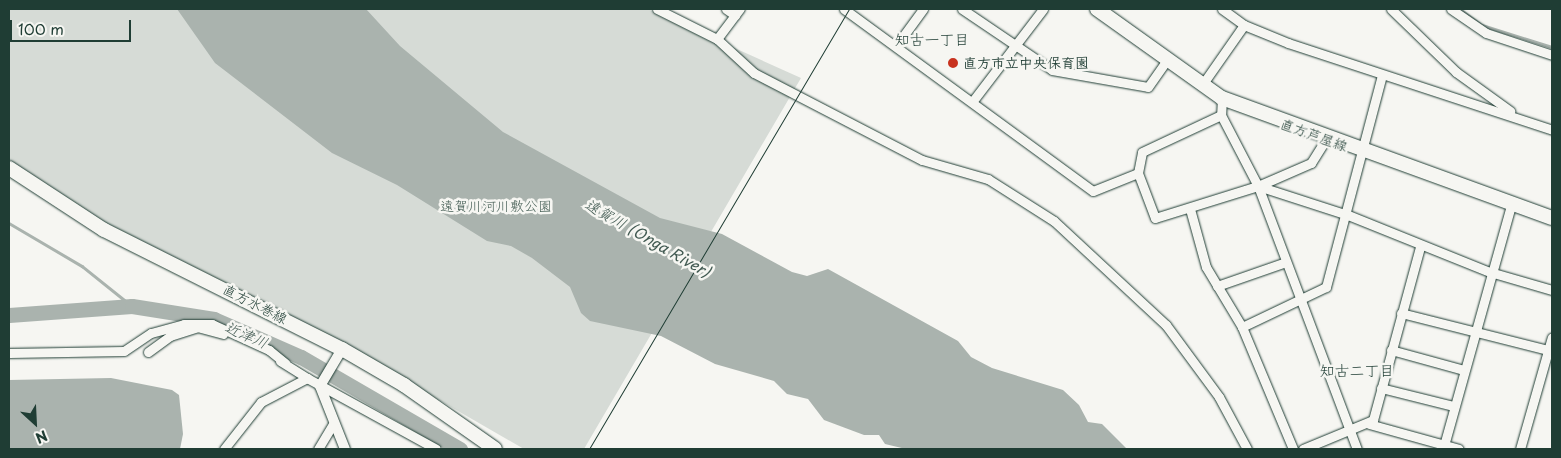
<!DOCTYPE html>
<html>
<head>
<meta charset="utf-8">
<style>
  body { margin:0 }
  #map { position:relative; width:1561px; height:458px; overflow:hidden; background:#f6f6f2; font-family:"Playpen Sans","Klee One",sans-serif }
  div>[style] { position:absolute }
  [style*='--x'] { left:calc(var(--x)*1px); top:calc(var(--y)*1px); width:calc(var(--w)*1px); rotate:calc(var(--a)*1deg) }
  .green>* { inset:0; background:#d6dbd6 }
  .water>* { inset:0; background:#aab3ae }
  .stream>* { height:2.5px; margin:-1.25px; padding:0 1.25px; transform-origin:1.25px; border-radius:1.25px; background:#aab3ae }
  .river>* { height:15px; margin:-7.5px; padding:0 7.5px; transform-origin:7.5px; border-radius:7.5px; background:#aab3ae }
  .roads { filter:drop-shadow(0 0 1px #1f3d34) drop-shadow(0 0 1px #1f3d34) }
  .minor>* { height:9px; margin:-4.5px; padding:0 4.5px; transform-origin:4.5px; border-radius:4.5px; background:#f6f6f2 }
  .tertiary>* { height:10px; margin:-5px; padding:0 5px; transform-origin:5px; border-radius:5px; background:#f6f6f2 }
  .primary>* { height:14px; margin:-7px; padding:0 7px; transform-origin:7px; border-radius:7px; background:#f6f6f2 }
  .tram>* { height:1px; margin:-0.5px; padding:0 0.5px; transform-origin:0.5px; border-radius:0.5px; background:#1f3d34 }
  .dots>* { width:14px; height:14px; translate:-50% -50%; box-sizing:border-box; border:2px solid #f6f6f2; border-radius:50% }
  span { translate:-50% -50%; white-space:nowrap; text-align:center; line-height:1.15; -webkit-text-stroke:5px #f6f6f2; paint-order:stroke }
  .poi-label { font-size:14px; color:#1f3d34; font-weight:700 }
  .left { translate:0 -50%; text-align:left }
  .street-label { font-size:14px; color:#1f3d34 }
  .park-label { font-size:14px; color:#445d54 }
  .neighbourhood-label { font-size:15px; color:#1f3d34 }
  .water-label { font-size:15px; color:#425a52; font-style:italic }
  .frame { position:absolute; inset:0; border:10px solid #1f3d34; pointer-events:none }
  .north { position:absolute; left:10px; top:398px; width:50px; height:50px; -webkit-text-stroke:4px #f6f6f2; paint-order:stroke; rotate:155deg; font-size:14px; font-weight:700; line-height:20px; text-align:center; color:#1f3d34 }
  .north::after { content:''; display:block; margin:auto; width:18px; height:22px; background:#1f3d34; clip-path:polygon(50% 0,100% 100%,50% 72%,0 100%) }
  .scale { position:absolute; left:10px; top:20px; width:121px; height:22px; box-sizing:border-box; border:2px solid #1f3d34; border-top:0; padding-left:6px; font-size:15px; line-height:18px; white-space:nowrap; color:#1f3d34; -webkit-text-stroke:4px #f6f6f2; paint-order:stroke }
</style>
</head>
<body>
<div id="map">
  <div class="green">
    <div style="clip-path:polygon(9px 9px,648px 9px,801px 78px,584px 449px,524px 449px,342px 344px,105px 223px,9px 161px)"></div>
  </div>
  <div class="water">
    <div style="clip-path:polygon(177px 9px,366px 9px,400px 46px,503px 132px,660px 218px,722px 234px,792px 272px,807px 276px,828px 269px,958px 341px,971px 357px,992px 368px,1063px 390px,1079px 405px,1088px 422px,1102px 424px,1127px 449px,906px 449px,885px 444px,879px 435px,864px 435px,824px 420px,808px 399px,787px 394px,774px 381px,715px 364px,661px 336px,590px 321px,581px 313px,570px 287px,532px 258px,511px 246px,487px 241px,397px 185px,332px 153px,215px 63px)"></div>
    <div style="clip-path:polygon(111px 378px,172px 390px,179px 395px,183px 434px,180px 449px,9px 449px,9px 380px)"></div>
  </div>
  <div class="stream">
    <div style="--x:1460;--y:9;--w:27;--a:36"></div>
    <div style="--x:1482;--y:25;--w:73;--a:17.4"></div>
    <div style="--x:9;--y:223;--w:85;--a:30.5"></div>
    <div style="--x:82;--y:266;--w:64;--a:38.7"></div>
  </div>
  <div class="river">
    <div style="--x:9;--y:315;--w:123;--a:-4.2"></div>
    <div style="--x:132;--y:306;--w:83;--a:9"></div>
    <div style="--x:214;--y:319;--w:95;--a:23.6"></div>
    <div style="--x:301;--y:357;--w:184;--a:30.1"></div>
  </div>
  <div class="roads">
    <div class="minor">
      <div style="--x:657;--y:9;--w:67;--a:26.6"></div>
      <div style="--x:717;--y:39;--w:50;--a:42.6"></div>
      <div style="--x:754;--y:73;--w:189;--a:27.4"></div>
      <div style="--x:922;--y:160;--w:69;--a:16.1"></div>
      <div style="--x:988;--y:179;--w:78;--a:32.5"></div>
      <div style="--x:1054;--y:221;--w:153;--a:42.9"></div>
      <div style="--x:1166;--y:325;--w:89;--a:53.6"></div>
      <div style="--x:1219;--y:397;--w:59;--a:61.7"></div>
      <div style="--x:726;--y:9;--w:11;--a:34"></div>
      <div style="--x:844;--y:9;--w:308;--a:36.2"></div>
      <div style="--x:1093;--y:191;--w:48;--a:-21.8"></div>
      <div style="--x:1138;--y:173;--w:48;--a:69.3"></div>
      <div style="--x:1155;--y:218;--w:108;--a:-17.3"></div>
      <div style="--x:1258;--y:186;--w:58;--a:-23.5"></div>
      <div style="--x:1311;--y:163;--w:28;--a:-58"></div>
      <div style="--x:962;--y:9;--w:109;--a:34.1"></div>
      <div style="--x:1052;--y:70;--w:97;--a:10"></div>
      <div style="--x:1148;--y:87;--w:33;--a:-55"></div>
      <div style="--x:1222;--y:9;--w:27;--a:36"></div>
      <div style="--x:1244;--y:25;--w:48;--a:22.2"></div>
      <div style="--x:1288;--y:43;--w:278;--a:18.2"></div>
      <div style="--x:1391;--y:9;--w:91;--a:44.1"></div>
      <div style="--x:1456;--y:72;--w:67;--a:35.8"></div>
      <div style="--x:1451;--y:9;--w:42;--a:34.4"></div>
      <div style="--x:1486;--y:33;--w:70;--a:18.4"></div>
      <div style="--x:717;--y:39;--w:38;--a:-53"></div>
      <div style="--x:896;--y:46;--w:46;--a:-53.9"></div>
      <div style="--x:1202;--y:85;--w:73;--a:-55"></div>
      <div style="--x:1222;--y:98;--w:17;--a:93"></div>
      <div style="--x:1221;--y:115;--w:80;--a:62.5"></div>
      <div style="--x:1258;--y:186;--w:281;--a:69.4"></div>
      <div style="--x:972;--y:102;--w:117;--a:-52.6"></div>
      <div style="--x:1138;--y:173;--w:21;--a:-79"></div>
      <div style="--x:1142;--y:152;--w:87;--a:-25.1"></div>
      <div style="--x:1258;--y:186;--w:95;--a:17.9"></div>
      <div style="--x:1348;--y:215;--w:153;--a:21.9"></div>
      <div style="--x:1490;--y:272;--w:65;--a:16.2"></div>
      <div style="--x:1190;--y:209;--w:60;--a:74.6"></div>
      <div style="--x:1206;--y:267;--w:70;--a:59"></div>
      <div style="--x:1242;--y:327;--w:132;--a:67.3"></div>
      <div style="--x:1217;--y:286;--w:73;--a:-19.2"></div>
      <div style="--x:1401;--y:313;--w:152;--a:14.1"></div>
      <div style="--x:1242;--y:327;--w:93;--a:-25.5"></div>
      <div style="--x:1326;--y:287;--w:219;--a:-75.2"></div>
      <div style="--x:1391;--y:350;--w:76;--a:15.3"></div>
      <div style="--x:148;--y:352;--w:27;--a:-36"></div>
      <div style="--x:170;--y:336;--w:28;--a:-18"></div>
      <div style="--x:197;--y:327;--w:27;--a:15"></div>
      <div style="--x:9;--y:353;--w:115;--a:-1"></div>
      <div style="--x:124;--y:351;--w:32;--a:-34"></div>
      <div style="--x:151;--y:333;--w:34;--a:-15"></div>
      <div style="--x:184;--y:324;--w:28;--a:0"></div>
      <div style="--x:212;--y:324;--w:63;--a:24.5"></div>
      <div style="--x:269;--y:350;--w:21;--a:39"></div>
      <div style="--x:280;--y:361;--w:34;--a:32"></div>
      <div style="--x:1381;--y:388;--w:75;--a:13.9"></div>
      <div style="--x:1369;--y:424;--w:93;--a:15.5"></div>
      <div style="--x:224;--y:449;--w:60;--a:-51.8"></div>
      <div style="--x:261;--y:402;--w:52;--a:-27.6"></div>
      <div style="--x:307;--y:378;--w:147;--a:28.8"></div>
      <div style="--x:318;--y:449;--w:29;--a:-59"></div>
      <div style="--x:1303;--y:449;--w:76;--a:-22.5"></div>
      <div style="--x:1373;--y:420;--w:179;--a:-74.8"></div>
      <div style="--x:1443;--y:449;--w:252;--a:-74.4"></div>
      <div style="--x:1520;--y:449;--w:116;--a:-74.1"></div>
    </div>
    <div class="tertiary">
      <div style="--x:342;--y:349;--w:43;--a:120.7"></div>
      <div style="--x:320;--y:386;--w:68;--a:68.4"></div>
    </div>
    <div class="primary">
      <div style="--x:1097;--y:9;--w:153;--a:35.5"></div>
      <div style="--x:1222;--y:98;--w:351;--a:20"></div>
      <div style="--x:9;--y:168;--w:113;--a:33.1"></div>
      <div style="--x:104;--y:230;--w:266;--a:26.6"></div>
      <div style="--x:342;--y:349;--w:72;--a:30.1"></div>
      <div style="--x:404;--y:385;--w:111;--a:35.1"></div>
    </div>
  </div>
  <div class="tram">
    <div style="--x:589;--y:449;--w:511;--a:-59.42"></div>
  </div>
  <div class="dots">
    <div style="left:953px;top:63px;background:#c8321e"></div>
  </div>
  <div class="poi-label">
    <span class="left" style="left:963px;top:63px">直方市立中央保育園</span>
  </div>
  <div class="street-label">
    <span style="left:1314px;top:135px;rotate:20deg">直方芦屋線</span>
    <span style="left:255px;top:304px;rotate:27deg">直方水巻線</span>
  </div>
  <div class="park-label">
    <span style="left:496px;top:206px">遠賀川河川敷公園</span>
  </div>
  <div class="neighbourhood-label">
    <span style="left:932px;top:39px">知古一丁目</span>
    <span style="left:1357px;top:370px">知古二丁目</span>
  </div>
  <div class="water-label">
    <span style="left:648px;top:237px;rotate:30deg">遠賀川 (Onga River)</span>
    <span style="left:247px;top:334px;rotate:24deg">近津川</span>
  </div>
  <div class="frame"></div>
  <div class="north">N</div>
  <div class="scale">100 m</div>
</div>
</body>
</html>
